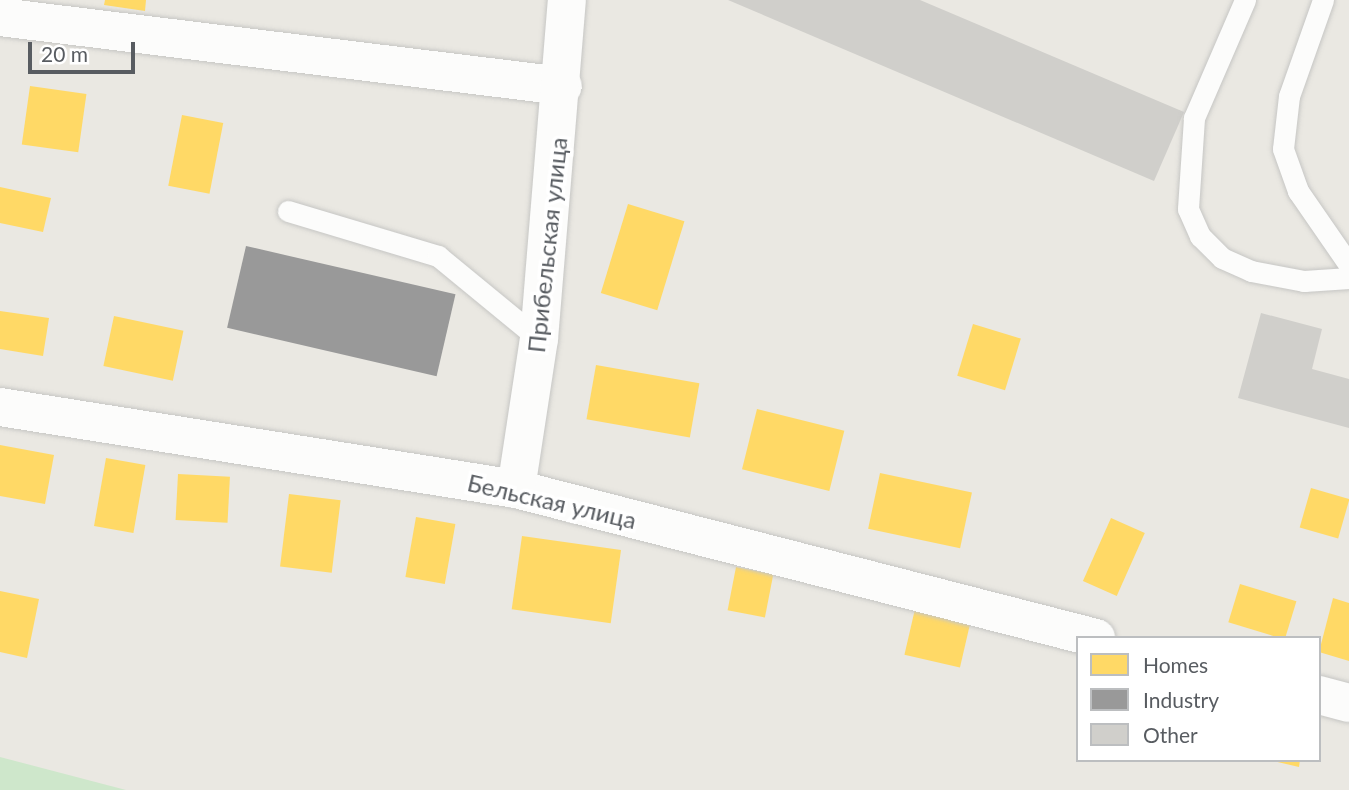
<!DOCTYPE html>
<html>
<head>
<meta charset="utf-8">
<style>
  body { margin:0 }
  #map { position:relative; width:1349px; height:790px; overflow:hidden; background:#eae8e2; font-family:Lato,sans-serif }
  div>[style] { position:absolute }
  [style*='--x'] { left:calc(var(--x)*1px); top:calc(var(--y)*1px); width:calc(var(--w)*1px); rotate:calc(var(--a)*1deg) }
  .green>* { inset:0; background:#cee7cb }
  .homes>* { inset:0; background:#ffd966; transform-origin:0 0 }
  .industry>* { inset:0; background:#999; transform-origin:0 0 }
  .building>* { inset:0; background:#d0cfcb }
  .roads { filter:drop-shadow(0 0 2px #c6c6c4) drop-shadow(0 0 2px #c6c6c4) }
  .lane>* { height:21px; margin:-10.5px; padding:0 10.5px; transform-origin:10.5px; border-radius:10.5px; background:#fcfcfb }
  .street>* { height:38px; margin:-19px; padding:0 19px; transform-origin:19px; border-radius:19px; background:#fcfcfb }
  span { translate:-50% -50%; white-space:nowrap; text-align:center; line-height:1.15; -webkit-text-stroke:7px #fff; paint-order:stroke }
  .street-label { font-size:24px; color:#585c61 }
  .legend { position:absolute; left:1076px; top:636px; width:245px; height:126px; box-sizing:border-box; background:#fff; border:2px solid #bcbec0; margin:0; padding:9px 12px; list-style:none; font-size:21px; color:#585c61 }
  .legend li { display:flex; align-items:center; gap:14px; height:35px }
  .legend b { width:35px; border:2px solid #bcbec0 }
  .scale { position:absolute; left:28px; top:42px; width:107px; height:32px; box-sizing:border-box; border:4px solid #585c61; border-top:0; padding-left:9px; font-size:21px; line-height:24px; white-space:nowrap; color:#585c61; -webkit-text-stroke:5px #fff; paint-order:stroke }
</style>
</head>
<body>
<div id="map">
  <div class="green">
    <div style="clip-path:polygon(0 757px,126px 790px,0 790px)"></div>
  </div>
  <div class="homes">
    <div style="clip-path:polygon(105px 0,146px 0,145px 11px,104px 5px)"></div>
    <div style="left:30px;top:86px;width:57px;height:59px;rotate:8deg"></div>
    <div style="left:182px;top:115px;width:42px;height:72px;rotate:11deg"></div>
    <div style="clip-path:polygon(0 187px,51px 198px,43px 232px,0 223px)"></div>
    <div style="left:628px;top:204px;width:59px;height:93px;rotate:17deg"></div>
    <div style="clip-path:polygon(0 311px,49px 318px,43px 356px,0 349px)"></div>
    <div style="left:114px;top:316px;width:71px;height:51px;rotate:12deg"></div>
    <div style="left:973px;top:324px;width:50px;height:54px;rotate:17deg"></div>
    <div style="left:596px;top:365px;width:105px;height:55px;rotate:10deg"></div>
    <div style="left:757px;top:409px;width:90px;height:62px;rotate:14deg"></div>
    <div style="clip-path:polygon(0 445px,54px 455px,45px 504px,0 496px)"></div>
    <div style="left:106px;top:458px;width:40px;height:69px;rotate:10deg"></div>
    <div style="left:880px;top:473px;width:94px;height:57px;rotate:12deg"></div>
    <div style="left:178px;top:474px;width:52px;height:46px;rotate:3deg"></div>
    <div style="left:1311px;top:488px;width:40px;height:41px;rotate:16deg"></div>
    <div style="left:289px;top:494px;width:52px;height:73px;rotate:7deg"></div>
    <div style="left:416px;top:517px;width:40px;height:61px;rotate:10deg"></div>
    <div style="left:1111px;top:518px;width:37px;height:69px;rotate:24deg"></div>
    <div style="left:522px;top:536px;width:100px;height:74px;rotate:8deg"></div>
    <div style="left:736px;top:567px;width:38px;height:44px;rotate:11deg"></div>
    <div style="left:1240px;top:584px;width:59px;height:40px;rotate:17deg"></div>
    <div style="clip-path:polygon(0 591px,39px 599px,27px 658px,0 652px)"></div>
    <div style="clip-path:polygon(1333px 598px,1349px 603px,1349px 661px,1319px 652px)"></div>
    <div style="left:915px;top:609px;width:57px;height:47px;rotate:13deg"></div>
    <div style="clip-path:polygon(1269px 760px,1300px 760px,1299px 767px)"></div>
  </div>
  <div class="industry">
    <div style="left:246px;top:246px;width:215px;height:84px;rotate:13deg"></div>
  </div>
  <div class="building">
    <div style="clip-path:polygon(728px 0,920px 0,1184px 112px,1154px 181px)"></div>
    <div style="clip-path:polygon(1261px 313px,1322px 329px,1312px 369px,1349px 379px,1349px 428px,1238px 398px)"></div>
  </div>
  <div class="roads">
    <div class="lane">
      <div style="--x:1245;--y:0;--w:129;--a:113.4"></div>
      <div style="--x:1194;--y:118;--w:91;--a:93.8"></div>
      <div style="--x:1188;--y:209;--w:30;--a:66"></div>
      <div style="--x:1200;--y:236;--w:31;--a:45"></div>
      <div style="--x:1222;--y:258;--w:32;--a:24"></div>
      <div style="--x:1251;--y:271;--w:54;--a:10.7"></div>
      <div style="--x:1304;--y:281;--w:45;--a:-3.8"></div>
      <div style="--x:1323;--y:0;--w:102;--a:109.5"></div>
      <div style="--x:1289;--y:96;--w:53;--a:96.5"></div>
      <div style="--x:1283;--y:149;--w:45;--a:70.3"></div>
      <div style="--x:1298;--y:191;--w:90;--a:55.4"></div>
      <div style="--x:288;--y:211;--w:157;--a:16.7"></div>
      <div style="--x:438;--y:256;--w:131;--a:39.4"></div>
    </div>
    <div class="street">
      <div style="--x:0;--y:17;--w:567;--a:6.99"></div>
      <div style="--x:0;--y:407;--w:522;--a:9.03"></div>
      <div style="--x:516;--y:489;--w:599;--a:14.41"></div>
      <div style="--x:516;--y:489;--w:152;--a:-81.3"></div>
      <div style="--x:539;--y:339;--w:340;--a:-85.3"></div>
      <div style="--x:1319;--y:695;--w:31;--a:15"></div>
    </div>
  </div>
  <div class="street-label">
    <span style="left:547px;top:245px;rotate:-84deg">Прибельская улица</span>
    <span style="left:552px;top:501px;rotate:13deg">Бельская улица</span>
  </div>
  <ul class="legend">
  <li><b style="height:19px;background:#ffd966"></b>Homes</li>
  <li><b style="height:19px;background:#999"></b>Industry</li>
  <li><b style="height:19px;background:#d0cfcb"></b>Other</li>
  </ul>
  <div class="scale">20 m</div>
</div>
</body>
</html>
